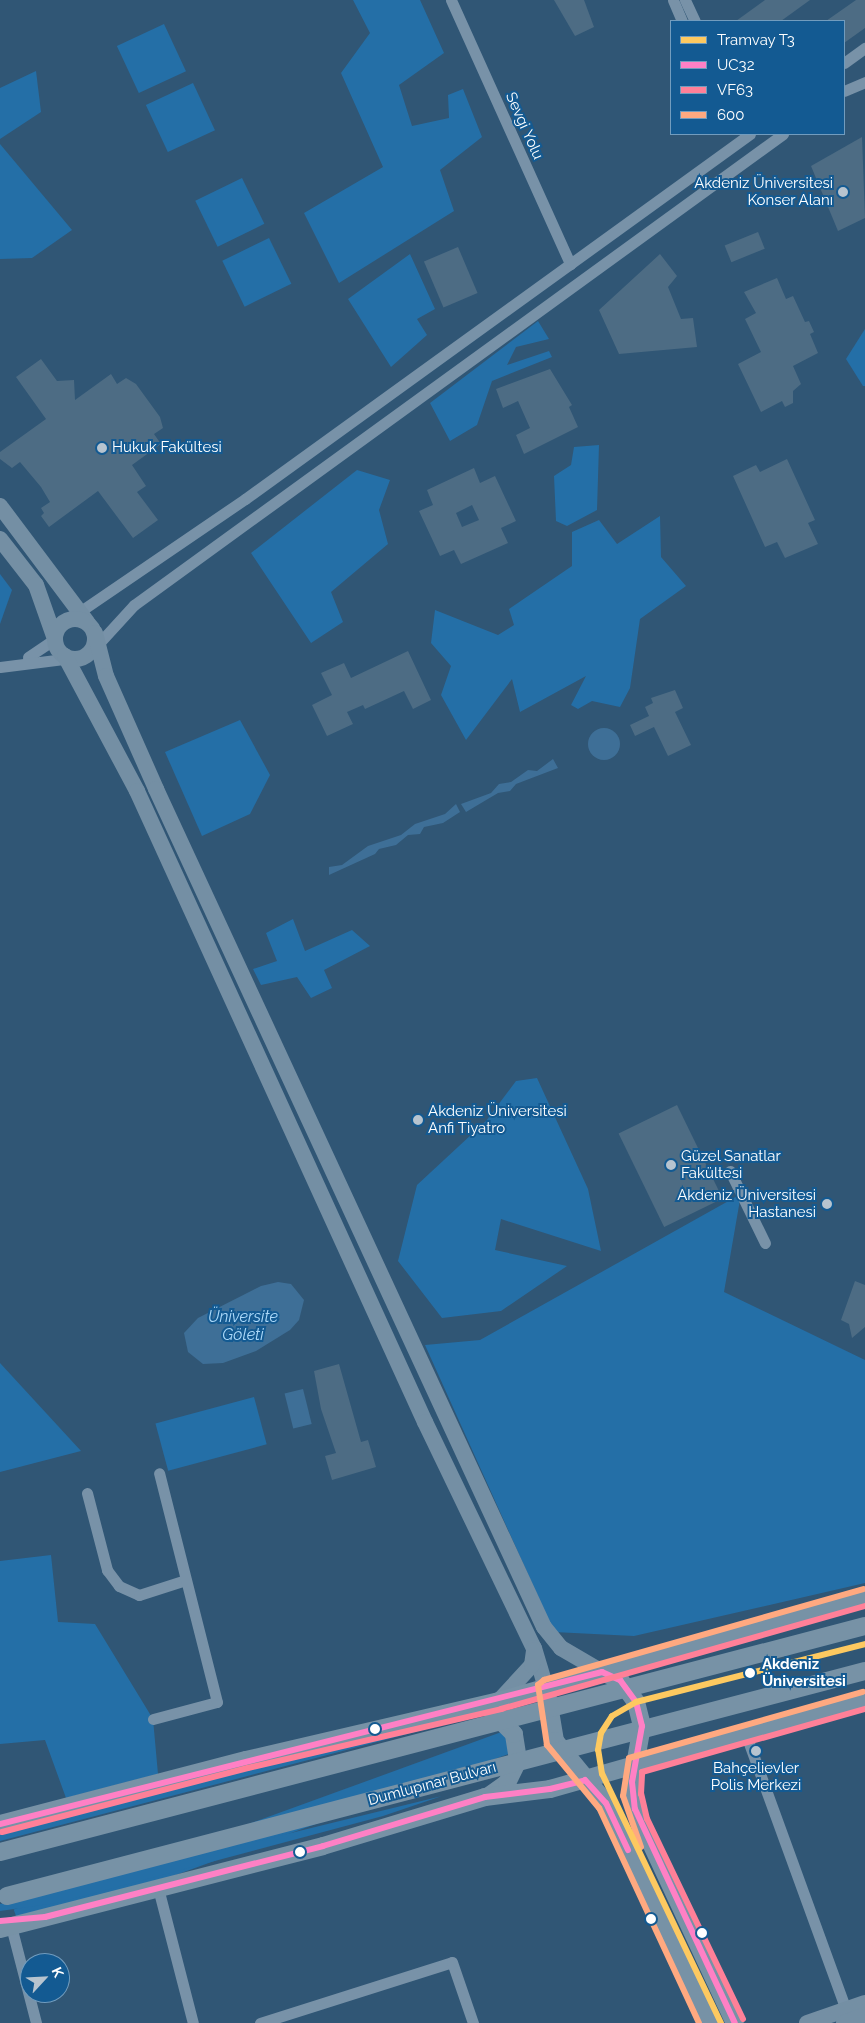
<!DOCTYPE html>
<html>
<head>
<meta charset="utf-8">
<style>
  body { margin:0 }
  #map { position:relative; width:865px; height:2023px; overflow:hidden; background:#305675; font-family:Raleway,sans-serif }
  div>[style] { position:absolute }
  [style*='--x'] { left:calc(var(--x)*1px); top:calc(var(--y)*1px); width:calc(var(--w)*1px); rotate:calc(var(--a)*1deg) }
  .green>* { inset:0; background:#246fa7; transform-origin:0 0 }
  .water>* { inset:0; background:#3e6f97; transform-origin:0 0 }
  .round { border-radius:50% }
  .building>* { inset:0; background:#4d6c84; transform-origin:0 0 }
  .street>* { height:11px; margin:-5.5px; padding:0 5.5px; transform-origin:5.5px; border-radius:5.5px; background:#7892a8 }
  .secondary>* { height:16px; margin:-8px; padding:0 8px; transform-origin:8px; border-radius:8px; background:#748fa4 }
  .secondary>.ring { margin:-8px; padding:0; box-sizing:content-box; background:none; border:16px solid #748fa4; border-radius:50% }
  .primary>* { height:18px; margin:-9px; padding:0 9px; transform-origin:9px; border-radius:9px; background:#7792a6 }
  .primary-bridge>* { height:18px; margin:-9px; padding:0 9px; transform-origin:9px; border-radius:9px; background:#7792a6 }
  .bus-1>* { height:6px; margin:-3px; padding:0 3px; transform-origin:3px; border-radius:3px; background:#ff80c5 }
  .bus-2>* { height:6px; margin:-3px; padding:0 3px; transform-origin:3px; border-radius:3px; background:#ff8098 }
  .bus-3>* { height:6px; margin:-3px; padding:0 3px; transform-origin:3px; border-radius:3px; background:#ffa980 }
  .tram-1>* { height:6px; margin:-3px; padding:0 3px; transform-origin:3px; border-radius:3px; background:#fdc960 }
  .dots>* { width:14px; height:14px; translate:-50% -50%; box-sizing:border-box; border:2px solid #135a92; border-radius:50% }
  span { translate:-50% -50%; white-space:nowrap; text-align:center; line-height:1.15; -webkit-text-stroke:4px #135a92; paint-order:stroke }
  .street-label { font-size:15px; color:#fff }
  .poi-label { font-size:15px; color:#fff }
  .right { translate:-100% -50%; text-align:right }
  .left { translate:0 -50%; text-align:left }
  .stop-label { font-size:15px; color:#fff; font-weight:700 }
  .water-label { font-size:16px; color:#acd9f9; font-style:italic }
  .legend { position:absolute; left:670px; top:20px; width:175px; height:115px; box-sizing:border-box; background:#135a92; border:1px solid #719cbe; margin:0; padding:6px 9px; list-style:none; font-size:15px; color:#fff }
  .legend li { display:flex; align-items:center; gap:10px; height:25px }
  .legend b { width:25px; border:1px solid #719cbe }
  .north { position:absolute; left:20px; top:1953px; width:50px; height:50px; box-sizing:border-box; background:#135a92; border:1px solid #719cbe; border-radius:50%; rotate:65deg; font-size:14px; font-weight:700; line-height:20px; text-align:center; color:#fff }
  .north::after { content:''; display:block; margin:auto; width:18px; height:22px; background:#b7c4cf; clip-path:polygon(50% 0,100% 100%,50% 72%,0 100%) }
</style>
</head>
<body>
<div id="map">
  <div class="green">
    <div style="clip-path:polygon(353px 0,420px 0,444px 53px,399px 85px,412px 126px,449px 118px,448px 95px,463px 89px,482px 137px,440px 170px,454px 211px,339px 283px,304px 213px,383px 167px,341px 73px,370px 33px)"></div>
    <div style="left:164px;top:24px;width:52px;height:52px;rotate:65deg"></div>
    <div style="clip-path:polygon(36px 71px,41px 112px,0 139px,0 88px)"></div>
    <div style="left:193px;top:83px;width:52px;height:52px;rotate:65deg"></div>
    <div style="clip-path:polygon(0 144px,72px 230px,32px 258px,0 259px)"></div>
    <div style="left:242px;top:178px;width:51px;height:52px;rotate:64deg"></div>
    <div style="left:269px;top:238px;width:51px;height:52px;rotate:64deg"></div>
    <div style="clip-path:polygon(410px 254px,435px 309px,417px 319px,427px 335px,391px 367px,348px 299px)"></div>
    <div style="clip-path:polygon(538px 321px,549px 339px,516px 347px,507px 365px,549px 351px,552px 357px,492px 381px,477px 425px,450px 441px,430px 403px)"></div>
    <div style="clip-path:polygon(865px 329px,865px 386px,863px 386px,846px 359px)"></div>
    <div style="clip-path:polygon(599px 445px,597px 510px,567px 526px,556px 521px,554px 476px,571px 465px,574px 447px)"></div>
    <div style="clip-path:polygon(357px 470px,390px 480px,379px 510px,388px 544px,331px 592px,343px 622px,311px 643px,251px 553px)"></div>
    <div style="clip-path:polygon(660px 516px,661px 557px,686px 586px,640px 619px,630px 688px,620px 707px,592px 701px,578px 709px,571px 705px,586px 676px,520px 712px,512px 679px,466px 740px,441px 695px,451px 666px,431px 643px,435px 610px,498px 635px,514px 625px,509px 609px,572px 566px,572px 532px,599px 520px,617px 544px)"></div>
    <div style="clip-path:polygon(0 574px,12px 590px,0 624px)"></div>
    <div style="clip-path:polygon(240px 720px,270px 775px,250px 814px,202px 836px,165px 752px)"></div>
    <div style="clip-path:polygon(293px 919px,305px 951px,352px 930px,370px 946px,324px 970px,332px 988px,311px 998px,297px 977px,261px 985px,253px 969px,277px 961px,266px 933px)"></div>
    <div style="clip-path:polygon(537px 1078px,588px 1189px,601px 1251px,501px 1219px,495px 1250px,567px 1266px,501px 1311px,442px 1318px,398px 1261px,417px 1185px,486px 1121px,516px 1081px)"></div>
    <div style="clip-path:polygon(741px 1194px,724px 1292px,865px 1360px,865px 1583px,634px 1636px,554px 1632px,425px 1345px,480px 1340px)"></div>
    <div style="clip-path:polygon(0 1363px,81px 1451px,0 1472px)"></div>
    <div style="left:254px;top:1397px;width:49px;height:102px;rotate:75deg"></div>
    <div style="clip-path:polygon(51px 1555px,58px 1622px,95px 1624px,153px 1719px,158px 1774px,66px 1798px,45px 1740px,0 1744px,0 1561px)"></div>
    <div style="clip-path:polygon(520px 1698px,518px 1705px,0 1841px,0 1833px,4px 1831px)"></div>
    <div style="left:507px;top:1730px;width:23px;height:525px;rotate:70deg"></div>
    <div style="clip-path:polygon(442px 1796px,383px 1816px,57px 1903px,0 1911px,0 1904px)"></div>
  </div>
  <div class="water">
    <div class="round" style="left:588px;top:728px;width:32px;height:32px"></div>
    <div style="clip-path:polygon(553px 759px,558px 768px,516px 784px,510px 791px,498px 793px,466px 812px,461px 804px,491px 793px,499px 784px,511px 782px,528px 770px,537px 771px)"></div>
    <div style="clip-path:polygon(456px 804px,460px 812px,443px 823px,424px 827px,420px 834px,408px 835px,396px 845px,379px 849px,375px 854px,329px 875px,329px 867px,342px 865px,368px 846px,401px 835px,415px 824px,445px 814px)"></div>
    <div style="clip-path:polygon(278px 1282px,291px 1284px,304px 1300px,299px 1320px,290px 1330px,256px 1351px,223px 1363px,203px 1364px,188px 1352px,184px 1333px,198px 1318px,261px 1286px)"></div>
    <div style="left:303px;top:1389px;width:36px;height:19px;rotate:76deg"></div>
  </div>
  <div class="building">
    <div style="clip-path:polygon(554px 0,584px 0,594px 27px,575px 36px)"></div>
    <div style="clip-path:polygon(765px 0,810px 0,781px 21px,736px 21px)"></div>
    <div style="clip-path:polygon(856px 0,865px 0,865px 28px,844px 43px,844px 21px,826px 21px)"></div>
    <div style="clip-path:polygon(862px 137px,865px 218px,838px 231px,811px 166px)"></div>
    <div style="left:758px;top:232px;width:18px;height:36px;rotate:68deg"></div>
    <div style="left:458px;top:247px;width:50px;height:37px;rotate:67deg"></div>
    <div style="clip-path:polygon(660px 254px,677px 276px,668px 287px,681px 319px,693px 318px,697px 347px,619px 354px,599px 310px)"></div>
    <div style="clip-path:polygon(777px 278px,786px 299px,793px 296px,805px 322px,809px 321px,814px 332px,810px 334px,818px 353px,793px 366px,801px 384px,793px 391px,793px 403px,785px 407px,782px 401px,761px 412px,738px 364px,761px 352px,745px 319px,756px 313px,744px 292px)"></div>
    <div style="clip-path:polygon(41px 359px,57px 381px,74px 380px,75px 400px,111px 374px,117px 384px,126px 378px,136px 384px,160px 417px,163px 428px,154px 434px,161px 444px,132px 465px,146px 486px,137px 492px,158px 520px,133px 538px,98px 491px,49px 527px,41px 516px,44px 513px,41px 508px,50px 502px,41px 487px,20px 462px,12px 468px,0 459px,0 452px,46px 419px,16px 377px)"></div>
    <div style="clip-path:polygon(550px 369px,572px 405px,569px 407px,578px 427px,524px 454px,516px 435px,530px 428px,518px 401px,503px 408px,496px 389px)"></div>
    <div style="clip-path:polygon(787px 459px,815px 520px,808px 523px,818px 544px,785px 558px,777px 542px,765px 547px,733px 476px,756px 465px,760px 472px)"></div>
    <div style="clip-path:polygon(evenodd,474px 468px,480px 483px,495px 476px,516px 521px,501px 528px,508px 543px,461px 564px,454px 550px,440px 556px,419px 511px,433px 505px,427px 490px,474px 468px,472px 505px,479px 520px,462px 527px,456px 513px,472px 505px)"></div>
    <div style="clip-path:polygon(408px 651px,431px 700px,413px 709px,404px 691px,365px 709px,363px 705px,347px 712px,353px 724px,327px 736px,312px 705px,332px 695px,321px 673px,344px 663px,351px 678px)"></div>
    <div style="clip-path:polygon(675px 690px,683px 708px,675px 712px,691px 745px,668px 756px,654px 727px,635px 736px,630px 725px,649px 716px,645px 707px,653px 703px,651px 698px)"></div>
    <div style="left:677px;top:1105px;width:104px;height:65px;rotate:64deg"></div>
    <div style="clip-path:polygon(855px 1281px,865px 1285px,865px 1327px,852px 1338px,849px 1324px,841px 1320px)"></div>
    <div style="clip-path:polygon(339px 1364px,361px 1442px,368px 1440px,376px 1467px,332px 1480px,325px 1456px,336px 1453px,321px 1409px,314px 1371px)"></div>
  </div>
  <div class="street">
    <div style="--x:451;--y:0;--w:290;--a:65.7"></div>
    <div style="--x:673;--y:0;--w:23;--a:67"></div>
    <div style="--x:685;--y:0;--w:23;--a:65"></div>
    <div style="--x:844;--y:63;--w:26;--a:-36"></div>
    <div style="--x:844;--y:91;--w:23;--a:-23"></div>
    <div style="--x:69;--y:619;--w:213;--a:-34.3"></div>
    <div style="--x:245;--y:499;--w:623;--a:-35.86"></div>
    <div style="--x:90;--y:653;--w:65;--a:-47.5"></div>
    <div style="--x:134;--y:605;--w:802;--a:-35.97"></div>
    <div style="--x:28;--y:657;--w:32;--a:-34"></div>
    <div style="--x:0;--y:667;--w:72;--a:-7.2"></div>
    <div style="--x:730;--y:1171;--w:80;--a:64.1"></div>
    <div style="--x:87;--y:1493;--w:80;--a:75.4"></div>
    <div style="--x:107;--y:1570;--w:20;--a:53"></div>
    <div style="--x:119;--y:1586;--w:22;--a:24"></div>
    <div style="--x:139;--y:1595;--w:49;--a:-17.7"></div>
    <div style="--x:153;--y:1719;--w:66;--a:-14.9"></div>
    <div style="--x:217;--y:1702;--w:236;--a:-104.2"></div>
    <div style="--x:746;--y:1735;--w:298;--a:70"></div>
    <div style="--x:158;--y:1888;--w:139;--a:75.5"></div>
    <div style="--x:11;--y:1926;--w:100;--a:75.5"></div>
    <div style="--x:260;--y:2023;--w:201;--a:-17.6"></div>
    <div style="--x:452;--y:1962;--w:65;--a:71"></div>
  </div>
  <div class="secondary">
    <div style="--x:0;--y:506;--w:145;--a:53.1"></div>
    <div style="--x:0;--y:539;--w:58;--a:52"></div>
    <div style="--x:36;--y:585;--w:57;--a:70.6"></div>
    <div class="ring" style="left:55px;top:619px;width:24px;height:24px"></div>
    <div style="--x:95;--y:633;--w:44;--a:75.7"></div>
    <div style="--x:106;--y:676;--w:124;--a:66.1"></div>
    <div style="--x:156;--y:789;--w:923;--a:65.16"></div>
    <div style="--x:544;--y:1627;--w:27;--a:51"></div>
    <div style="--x:561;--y:1648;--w:48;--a:30.3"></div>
    <div style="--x:65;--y:656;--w:153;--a:61.9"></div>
    <div style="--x:137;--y:791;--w:694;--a:65.47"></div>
    <div style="--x:425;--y:1422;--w:251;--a:64.3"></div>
    <div style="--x:534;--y:1648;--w:42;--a:73.3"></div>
    <div style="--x:499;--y:1701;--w:49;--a:-47.5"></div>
    <div style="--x:532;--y:1665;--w:15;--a:-82"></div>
    <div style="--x:807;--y:2023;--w:61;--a:-19"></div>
    <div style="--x:844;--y:2023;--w:22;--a:-21"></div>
  </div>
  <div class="primary">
    <div style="--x:602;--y:1672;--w:20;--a:24"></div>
    <div style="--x:620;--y:1680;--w:27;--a:54"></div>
    <div style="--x:636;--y:1702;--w:25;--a:76"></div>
    <div style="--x:642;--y:1726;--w:57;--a:100.1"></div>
    <div style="--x:632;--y:1782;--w:27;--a:84"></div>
    <div style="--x:635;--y:1809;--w:236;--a:65"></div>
    <div style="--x:547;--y:1693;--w:49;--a:80.5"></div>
    <div style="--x:555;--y:1741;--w:80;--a:50.6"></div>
    <div style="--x:606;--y:1803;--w:243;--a:64.9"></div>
    <div style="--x:490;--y:1795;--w:21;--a:-35"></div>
    <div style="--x:507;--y:1783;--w:25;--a:-64"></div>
    <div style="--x:518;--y:1760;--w:26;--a:-99"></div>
    <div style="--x:514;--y:1734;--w:30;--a:-135"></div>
    <div style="--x:0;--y:1824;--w:254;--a:-14.6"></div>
    <div style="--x:246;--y:1760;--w:260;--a:-13.1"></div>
    <div style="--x:499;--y:1701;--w:380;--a:-15.9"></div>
    <div style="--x:0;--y:1929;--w:333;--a:-14.4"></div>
    <div style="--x:323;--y:1846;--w:169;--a:-16.8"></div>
    <div style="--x:485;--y:1797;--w:65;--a:-7"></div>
    <div style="--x:550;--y:1789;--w:327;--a:-15.8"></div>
  </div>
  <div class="primary-bridge">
    <div style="--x:0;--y:1852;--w:894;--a:-14.64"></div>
    <div style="--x:7;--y:1896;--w:887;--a:-14.69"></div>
  </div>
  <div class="bus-1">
    <div style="--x:0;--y:1824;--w:621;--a:-14.17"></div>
    <div style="--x:602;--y:1672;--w:20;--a:24"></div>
    <div style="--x:620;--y:1680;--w:27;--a:54"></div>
    <div style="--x:636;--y:1702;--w:25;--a:76"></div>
    <div style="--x:642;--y:1726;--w:57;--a:100.1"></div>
    <div style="--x:632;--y:1782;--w:27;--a:84"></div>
    <div style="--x:635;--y:1809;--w:236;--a:65"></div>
    <div style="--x:0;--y:1921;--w:45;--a:-5.1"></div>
    <div style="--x:45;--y:1917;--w:287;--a:-14.3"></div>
    <div style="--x:323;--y:1846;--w:169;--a:-16.8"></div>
    <div style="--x:485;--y:1797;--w:65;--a:-7"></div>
    <div style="--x:550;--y:1789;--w:36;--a:-14"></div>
    <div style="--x:585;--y:1780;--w:31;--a:48"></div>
    <div style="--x:606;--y:1803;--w:52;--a:64.9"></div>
  </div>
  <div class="bus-2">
    <div style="--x:2;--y:1832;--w:254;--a:-14.6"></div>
    <div style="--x:248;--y:1768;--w:260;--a:-13.1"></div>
    <div style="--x:501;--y:1709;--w:378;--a:-15.8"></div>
    <div style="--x:743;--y:2019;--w:222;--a:-115.6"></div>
    <div style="--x:647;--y:1819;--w:26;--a:-103"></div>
    <div style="--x:641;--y:1794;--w:22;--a:-87"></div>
    <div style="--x:642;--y:1772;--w:232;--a:-15.8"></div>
  </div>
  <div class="bus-3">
    <div style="--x:641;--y:1847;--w:54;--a:-109.4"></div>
    <div style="--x:623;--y:1796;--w:38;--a:-81"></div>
    <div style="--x:629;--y:1758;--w:243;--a:-15.8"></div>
    <div style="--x:699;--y:2023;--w:237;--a:-114.9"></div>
    <div style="--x:599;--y:1808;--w:82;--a:-129.5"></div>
    <div style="--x:547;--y:1745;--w:61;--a:-98.5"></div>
    <div style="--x:538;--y:1685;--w:8;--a:-40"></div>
    <div style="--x:544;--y:1680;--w:332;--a:-15.9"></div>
  </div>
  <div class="tram-1">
    <div style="--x:721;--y:2023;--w:276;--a:-115.5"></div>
    <div style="--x:602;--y:1774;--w:24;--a:-99"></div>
    <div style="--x:598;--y:1750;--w:17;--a:-80"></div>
    <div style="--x:601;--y:1733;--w:20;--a:-57"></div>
    <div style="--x:612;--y:1716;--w:28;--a:-30"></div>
    <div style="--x:636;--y:1702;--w:236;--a:-14.2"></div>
  </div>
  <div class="dots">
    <div style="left:843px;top:192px;background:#b7c4cf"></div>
    <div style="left:102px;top:448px;background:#b7c4cf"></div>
    <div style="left:418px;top:1120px;background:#b7c4cf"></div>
    <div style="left:671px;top:1165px;background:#b7c4cf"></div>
    <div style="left:827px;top:1204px;background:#b7c4cf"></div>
    <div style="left:750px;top:1673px;background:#fff"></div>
    <div style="left:375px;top:1729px;background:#fff"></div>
    <div style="left:756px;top:1751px;background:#b7c4cf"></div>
    <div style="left:300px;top:1852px;background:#fff"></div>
    <div style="left:651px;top:1919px;background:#fff"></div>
    <div style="left:702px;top:1933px;background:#fff"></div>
  </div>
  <div class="street-label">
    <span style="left:524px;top:126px;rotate:66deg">Sevgi Yolu</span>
    <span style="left:432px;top:1784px;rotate:-15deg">Dumlupınar Bulvarı</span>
  </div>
  <div class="poi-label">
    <span class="right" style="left:833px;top:192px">Akdeniz Üniversitesi<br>Konser Alanı</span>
    <span class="left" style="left:112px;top:448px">Hukuk Fakültesi</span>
    <span class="left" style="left:428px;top:1120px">Akdeniz Üniversitesi<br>Anfi Tiyatro</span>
    <span class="left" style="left:681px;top:1165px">Güzel Sanatlar<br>Fakültesi</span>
    <span class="right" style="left:816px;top:1204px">Akdeniz Üniversitesi<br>Hastanesi</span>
    <span style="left:756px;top:1777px">Bahçelievler<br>Polis Merkezi</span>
  </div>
  <div class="stop-label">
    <span class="left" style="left:762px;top:1673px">Akdeniz<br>Üniversitesi</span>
  </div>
  <div class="water-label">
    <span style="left:243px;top:1326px">Üniversite<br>Göleti</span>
  </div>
  <ul class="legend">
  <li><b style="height:6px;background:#fdc960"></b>Tramvay T3</li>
  <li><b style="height:6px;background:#ff80c5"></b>UC32</li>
  <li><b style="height:6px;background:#ff8098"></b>VF63</li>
  <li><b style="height:6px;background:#ffa980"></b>600</li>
  </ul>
  <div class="north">K</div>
</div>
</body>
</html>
